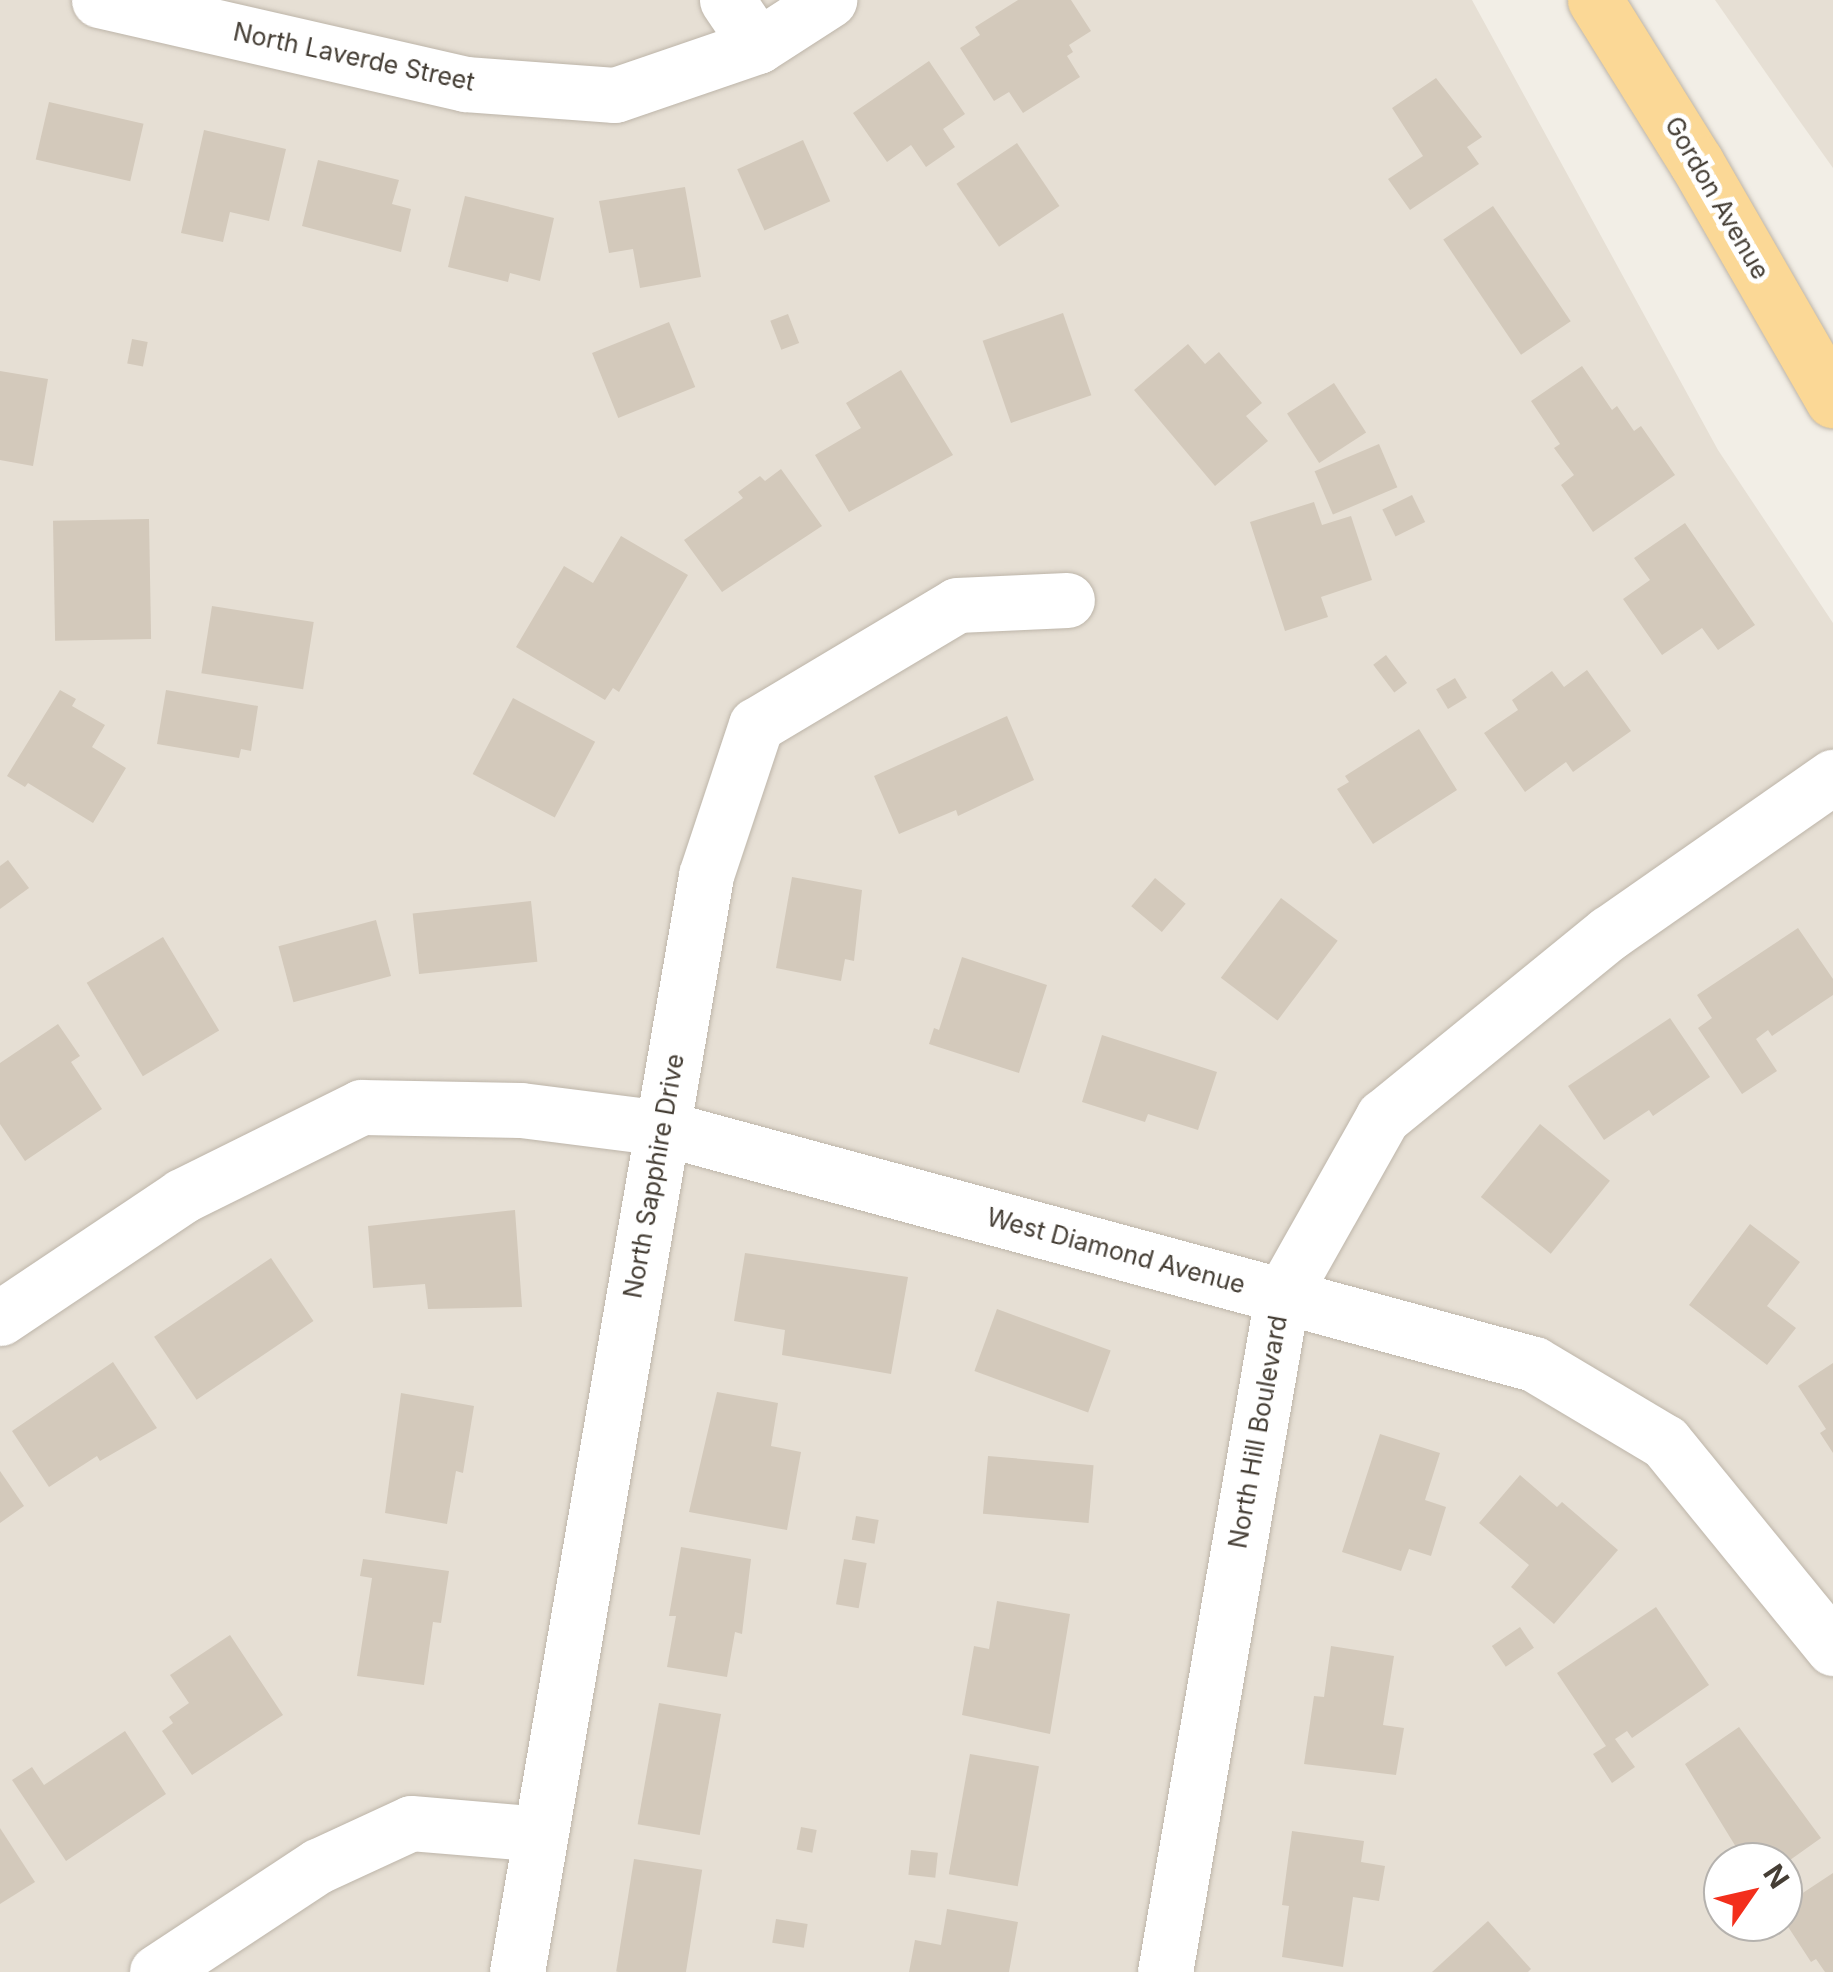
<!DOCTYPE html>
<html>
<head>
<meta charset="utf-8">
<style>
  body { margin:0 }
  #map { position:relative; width:1833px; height:1972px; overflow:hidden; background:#f2eee6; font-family:Inter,sans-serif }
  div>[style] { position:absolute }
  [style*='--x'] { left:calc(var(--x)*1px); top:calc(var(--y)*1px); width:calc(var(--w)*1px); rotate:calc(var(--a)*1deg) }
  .residential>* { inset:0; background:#e6dfd4 }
  .building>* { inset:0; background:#d3c9bb; transform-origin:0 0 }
  .roads { filter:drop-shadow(0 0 2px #bdb5a9) drop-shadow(0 0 2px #bdb5a9) }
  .minor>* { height:55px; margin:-27.5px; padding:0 27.5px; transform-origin:27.5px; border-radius:27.5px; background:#fff }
  .major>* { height:55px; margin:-27.5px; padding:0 27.5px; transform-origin:27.5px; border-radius:27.5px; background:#fbd896 }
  span { translate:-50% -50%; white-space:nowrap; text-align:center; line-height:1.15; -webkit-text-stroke:10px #fff; paint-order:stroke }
  .street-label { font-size:25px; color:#453e35 }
  .north { position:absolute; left:1703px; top:1842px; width:100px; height:100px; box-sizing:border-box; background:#fff; border:2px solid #b5b2ae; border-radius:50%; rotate:56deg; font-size:28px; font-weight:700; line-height:40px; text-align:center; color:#453e35 }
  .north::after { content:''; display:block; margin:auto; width:35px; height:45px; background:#f32f1c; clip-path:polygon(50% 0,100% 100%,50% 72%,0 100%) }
</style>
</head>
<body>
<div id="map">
  <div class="residential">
    <div style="clip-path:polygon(evenodd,0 0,1472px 0,1718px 450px,1833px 623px,1833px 1972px,0 1972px,0 0,1723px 1862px,1783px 1862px,1783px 1922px,1723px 1922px,1723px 1862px)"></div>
    <div style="clip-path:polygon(1715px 0,1833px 0,1833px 168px,1796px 116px)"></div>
  </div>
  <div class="building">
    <div style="clip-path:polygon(1018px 0,1071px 0,1091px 31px,1069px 45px,1073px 52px,1067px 56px,1080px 77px,1023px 113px,1009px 92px,994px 101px,960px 48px,980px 35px,975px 27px)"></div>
    <div style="clip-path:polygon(929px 61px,965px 114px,943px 129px,955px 147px,926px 167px,911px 145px,887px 162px,853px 113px)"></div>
    <div style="clip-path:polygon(1436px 78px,1482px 137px,1467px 147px,1479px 164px,1410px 210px,1388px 179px,1423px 156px,1392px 108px)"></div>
    <div style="left:49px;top:102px;width:97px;height:59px;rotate:13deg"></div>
    <div style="clip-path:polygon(204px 130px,286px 149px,269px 221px,230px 212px,223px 242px,181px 233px)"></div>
    <div style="left:803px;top:140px;width:67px;height:72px;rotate:66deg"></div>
    <div style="left:1017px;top:143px;width:76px;height:73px;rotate:56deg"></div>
    <div style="clip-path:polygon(318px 160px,399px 180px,392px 204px,411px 209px,401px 252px,302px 226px)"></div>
    <div style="clip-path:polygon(685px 187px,701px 277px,640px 288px,633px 249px,609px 253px,599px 201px)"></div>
    <div style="clip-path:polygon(465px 196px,554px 218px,540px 281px,510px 273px,508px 282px,448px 267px)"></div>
    <div style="left:1493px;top:206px;width:139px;height:60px;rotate:56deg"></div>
    <div style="left:1063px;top:313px;width:87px;height:85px;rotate:71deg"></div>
    <div style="left:788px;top:314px;width:31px;height:19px;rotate:69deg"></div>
    <div style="left:669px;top:322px;width:70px;height:83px;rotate:68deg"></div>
    <div style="left:132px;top:339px;width:16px;height:25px;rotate:11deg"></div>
    <div style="clip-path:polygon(1188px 344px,1205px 364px,1219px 352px,1262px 403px,1246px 416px,1268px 441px,1215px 486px,1134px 390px)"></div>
    <div style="clip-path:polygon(1582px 366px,1612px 410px,1617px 406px,1634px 431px,1641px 426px,1675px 475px,1593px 532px,1561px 485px,1574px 475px,1554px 448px,1560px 444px,1531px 401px)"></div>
    <div style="clip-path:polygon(901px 370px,953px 455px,849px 512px,815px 455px,861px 428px,846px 403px)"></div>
    <div style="clip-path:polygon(0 371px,48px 379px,33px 466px,0 460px)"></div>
    <div style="left:1334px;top:383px;width:59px;height:56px;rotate:57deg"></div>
    <div style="left:1379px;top:444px;width:47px;height:70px;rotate:67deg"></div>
    <div style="clip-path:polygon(781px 469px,822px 526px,722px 592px,684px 540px,743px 498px,738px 492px,760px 476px,765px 481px)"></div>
    <div style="left:1412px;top:495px;width:30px;height:33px;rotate:64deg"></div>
    <div style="clip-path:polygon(1314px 502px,1322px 525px,1351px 516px,1372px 580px,1321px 597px,1328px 617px,1285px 631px,1250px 522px)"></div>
    <div style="left:149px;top:519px;width:120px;height:96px;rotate:89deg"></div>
    <div style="clip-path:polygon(1685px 523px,1755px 625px,1718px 650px,1702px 628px,1662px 655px,1623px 599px,1650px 580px,1634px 558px)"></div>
    <div style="clip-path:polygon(621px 536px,688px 575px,619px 692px,613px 688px,605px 700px,516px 647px,564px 566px,593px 583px)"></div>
    <div style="left:212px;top:606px;width:103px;height:68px;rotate:9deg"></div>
    <div style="left:1386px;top:655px;width:35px;height:16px;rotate:53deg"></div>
    <div style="clip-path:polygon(1587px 670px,1631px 731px,1573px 772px,1566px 762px,1525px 792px,1484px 733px,1518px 710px,1512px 700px,1552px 671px,1564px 687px)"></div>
    <div style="left:1455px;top:678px;width:23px;height:22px;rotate:59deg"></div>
    <div style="clip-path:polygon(60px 690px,76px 699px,72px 706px,105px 725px,92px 747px,126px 768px,93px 823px,28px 783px,25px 787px,7px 776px)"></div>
    <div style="clip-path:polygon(166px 690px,258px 706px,251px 751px,241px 749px,239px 758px,157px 744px)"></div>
    <div style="left:513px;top:698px;width:93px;height:86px;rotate:28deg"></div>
    <div style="clip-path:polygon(1007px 716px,1034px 780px,958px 816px,956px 810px,899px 834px,874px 776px)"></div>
    <div style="clip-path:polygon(1419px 729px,1457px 790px,1373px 844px,1337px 789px,1349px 782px,1345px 776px)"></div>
    <div style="clip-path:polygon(8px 860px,29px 888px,0 909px,0 866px)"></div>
    <div style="clip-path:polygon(792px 877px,862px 890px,854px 961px,845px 959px,841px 981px,776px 968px)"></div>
    <div style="left:1155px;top:878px;width:40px;height:37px;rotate:40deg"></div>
    <div style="left:1281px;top:898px;width:71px;height:100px;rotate:37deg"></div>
    <div style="left:531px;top:901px;width:61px;height:119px;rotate:84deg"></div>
    <div style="left:376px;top:920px;width:58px;height:101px;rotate:75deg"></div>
    <div style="clip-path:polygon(1798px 928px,1833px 979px,1833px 995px,1772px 1036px,1768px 1030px,1756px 1039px,1777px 1071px,1742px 1094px,1698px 1028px,1712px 1018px,1697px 995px)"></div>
    <div style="left:163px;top:937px;width:109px;height:89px;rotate:59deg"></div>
    <div style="clip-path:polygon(962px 957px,1047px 985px,1019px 1073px,929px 1044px,934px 1028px,939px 1030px)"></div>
    <div style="clip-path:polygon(1670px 1018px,1710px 1077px,1653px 1116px,1649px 1110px,1604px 1140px,1568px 1086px)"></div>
    <div style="clip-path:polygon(58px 1024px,80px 1056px,71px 1062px,102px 1109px,25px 1161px,0 1124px,0 1063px)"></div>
    <div style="clip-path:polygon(1102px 1035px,1217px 1072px,1198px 1130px,1148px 1114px,1145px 1122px,1082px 1102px)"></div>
    <div style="left:1540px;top:1124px;width:90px;height:94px;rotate:39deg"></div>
    <div style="clip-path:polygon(515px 1210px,522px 1307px,428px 1309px,425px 1284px,373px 1288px,368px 1226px)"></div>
    <div style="clip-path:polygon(1750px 1224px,1800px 1262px,1767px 1306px,1796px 1328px,1767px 1365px,1689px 1305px)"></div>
    <div style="clip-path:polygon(745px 1253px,908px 1277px,891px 1374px,782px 1355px,785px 1330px,734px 1321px)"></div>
    <div style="left:271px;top:1258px;width:76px;height:141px;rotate:56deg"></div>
    <div style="left:997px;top:1309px;width:121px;height:66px;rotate:20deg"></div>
    <div style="clip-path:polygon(113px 1362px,157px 1428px,100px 1461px,97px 1456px,49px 1487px,12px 1431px)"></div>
    <div style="clip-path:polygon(1833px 1363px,1833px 1453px,1820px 1433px,1826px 1429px,1798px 1386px)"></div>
    <div style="clip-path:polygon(717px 1392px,778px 1403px,771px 1446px,801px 1452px,787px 1530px,689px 1512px)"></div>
    <div style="clip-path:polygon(401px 1393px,474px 1406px,463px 1473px,456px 1471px,447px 1524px,385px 1513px)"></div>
    <div style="clip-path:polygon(1380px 1434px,1440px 1453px,1425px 1500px,1446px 1507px,1431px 1556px,1409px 1549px,1401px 1571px,1342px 1552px)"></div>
    <div style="left:988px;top:1456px;width:106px;height:58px;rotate:5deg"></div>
    <div style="clip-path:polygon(0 1471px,24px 1506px,0 1523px)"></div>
    <div style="clip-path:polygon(1520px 1475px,1557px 1507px,1562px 1502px,1618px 1550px,1554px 1624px,1511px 1587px,1529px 1565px,1479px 1523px)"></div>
    <div style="left:856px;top:1516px;width:23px;height:24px;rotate:10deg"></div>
    <div style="clip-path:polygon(681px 1547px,751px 1559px,742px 1634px,735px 1632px,727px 1677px,667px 1667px,676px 1616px,669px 1616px)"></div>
    <div style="clip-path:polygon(363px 1559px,449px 1571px,441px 1623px,433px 1622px,424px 1685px,357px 1676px,372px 1578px,360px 1576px)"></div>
    <div style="left:844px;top:1559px;width:23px;height:46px;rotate:10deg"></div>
    <div style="clip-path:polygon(997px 1601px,1070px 1614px,1050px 1734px,962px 1715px,974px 1646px,989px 1649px)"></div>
    <div style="clip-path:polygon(1656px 1607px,1709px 1685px,1632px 1738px,1627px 1731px,1615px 1739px,1635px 1767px,1612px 1783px,1593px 1754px,1606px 1746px,1557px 1673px)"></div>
    <div style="left:1520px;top:1627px;width:25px;height:34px;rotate:56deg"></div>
    <div style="clip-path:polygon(230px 1635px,283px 1715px,192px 1775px,162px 1731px,173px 1723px,169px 1717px,189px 1703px,170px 1675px)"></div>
    <div style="clip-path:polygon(1331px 1646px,1394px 1656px,1383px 1725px,1404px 1728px,1396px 1775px,1304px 1764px,1314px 1696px,1324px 1697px)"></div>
    <div style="left:659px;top:1703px;width:63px;height:123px;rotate:10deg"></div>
    <div style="clip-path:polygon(1739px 1727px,1821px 1838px,1783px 1865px,1753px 1862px,1741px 1844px,1736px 1847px,1685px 1764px)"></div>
    <div style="clip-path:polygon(125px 1731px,166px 1794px,66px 1861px,12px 1780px,32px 1767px,44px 1785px)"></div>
    <div style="left:970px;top:1754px;width:70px;height:122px;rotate:10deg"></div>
    <div style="left:801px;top:1827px;width:16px;height:23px;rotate:11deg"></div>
    <div style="clip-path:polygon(0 1828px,35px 1882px,0 1904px)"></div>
    <div style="clip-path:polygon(1292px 1831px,1364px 1841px,1361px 1862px,1385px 1866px,1379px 1901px,1353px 1897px,1343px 1967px,1282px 1957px,1289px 1906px,1282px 1905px)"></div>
    <div style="left:911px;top:1850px;width:27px;height:25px;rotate:6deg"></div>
    <div style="left:634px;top:1859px;width:69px;height:114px;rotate:9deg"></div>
    <div style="clip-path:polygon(1833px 1873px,1833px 1972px,1825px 1972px,1816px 1959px,1811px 1962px,1783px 1919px,1783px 1906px)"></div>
    <div style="clip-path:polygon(947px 1909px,1018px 1922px,1009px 1972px,909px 1972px,915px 1940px,941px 1945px)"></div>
    <div style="left:776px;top:1919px;width:32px;height:24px;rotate:9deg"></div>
    <div style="clip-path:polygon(1488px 1921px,1531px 1969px,1528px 1972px,1432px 1972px)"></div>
  </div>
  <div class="roads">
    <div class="minor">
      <div style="--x:99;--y:0;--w:376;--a:12.9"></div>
      <div style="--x:465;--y:84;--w:150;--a:4.2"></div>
      <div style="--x:615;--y:95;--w:151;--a:-18.9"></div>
      <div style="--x:758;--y:46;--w:85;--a:-32.9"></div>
      <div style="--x:727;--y:0;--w:55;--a:56"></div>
      <div style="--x:0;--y:1318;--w:219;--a:-33.8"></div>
      <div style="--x:182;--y:1196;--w:200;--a:-26.4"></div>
      <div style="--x:361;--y:1107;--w:160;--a:1.1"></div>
      <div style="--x:521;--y:1110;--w:143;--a:7.2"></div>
      <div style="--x:663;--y:1128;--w:902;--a:15.16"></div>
      <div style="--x:1534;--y:1364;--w:152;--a:30.8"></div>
      <div style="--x:1665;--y:1442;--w:266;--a:50.8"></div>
      <div style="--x:157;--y:1972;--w:193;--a:-33.4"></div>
      <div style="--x:318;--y:1866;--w:102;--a:-24.8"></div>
      <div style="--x:411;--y:1823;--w:130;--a:4.8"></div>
      <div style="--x:517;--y:1972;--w:1113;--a:-80.22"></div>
      <div style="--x:706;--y:875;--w:158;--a:-71.6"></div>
      <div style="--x:756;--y:725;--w:234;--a:-30.8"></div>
      <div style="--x:957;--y:605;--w:110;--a:-2.6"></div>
      <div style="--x:1165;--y:1972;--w:686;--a:-80.18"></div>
      <div style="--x:1282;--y:1296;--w:206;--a:-60.6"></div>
      <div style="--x:1383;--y:1117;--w:291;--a:-39.2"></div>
      <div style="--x:1609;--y:933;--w:273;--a:-34.9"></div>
    </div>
    <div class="major">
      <div style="--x:1595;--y:0;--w:191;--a:58.1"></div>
      <div style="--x:1696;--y:162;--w:275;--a:60.1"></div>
    </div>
  </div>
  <div class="street-label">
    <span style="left:354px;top:57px;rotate:12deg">North Laverde Street</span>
    <span style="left:1717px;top:198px;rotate:60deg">Gordon Avenue</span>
    <span style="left:654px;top:1176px;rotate:-80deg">North Sapphire Drive</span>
    <span style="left:1116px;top:1251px;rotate:15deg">West Diamond Avenue</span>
    <span style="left:1258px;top:1432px;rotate:-80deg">North Hill Boulevard</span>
  </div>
  <div class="north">N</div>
</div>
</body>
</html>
